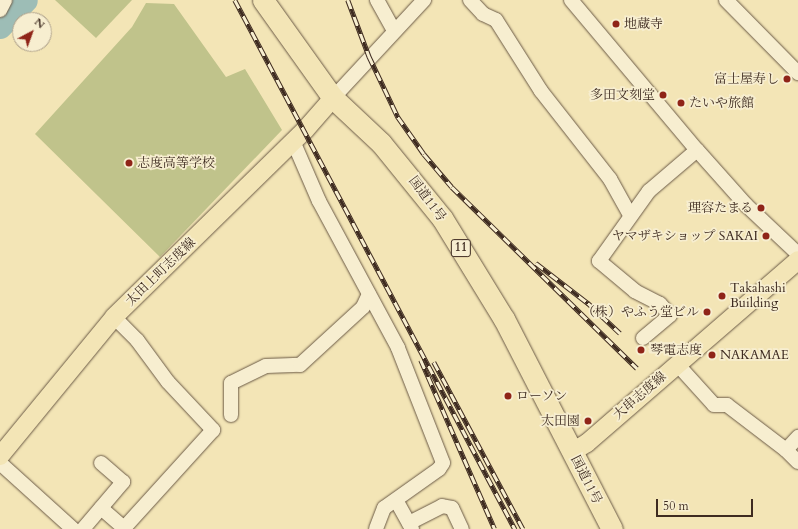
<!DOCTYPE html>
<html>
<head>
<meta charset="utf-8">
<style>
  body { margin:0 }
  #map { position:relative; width:798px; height:529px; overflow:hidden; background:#f3e5b6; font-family:Cardo,"Noto Serif JP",serif }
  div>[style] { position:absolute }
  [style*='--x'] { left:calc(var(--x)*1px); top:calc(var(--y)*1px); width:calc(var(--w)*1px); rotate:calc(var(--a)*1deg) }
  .green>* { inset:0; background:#c0c38b }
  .river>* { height:23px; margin:-11.5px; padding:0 11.5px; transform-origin:11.5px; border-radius:11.5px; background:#9dbdb6 }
  .roads { filter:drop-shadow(0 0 1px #6b5a46) drop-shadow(0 0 1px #6b5a46) }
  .minor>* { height:14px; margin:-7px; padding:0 7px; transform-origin:7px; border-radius:7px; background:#f7eed0 }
  .major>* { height:18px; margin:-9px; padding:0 9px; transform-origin:9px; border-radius:9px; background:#f3e5b6 }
  .highway>* { height:21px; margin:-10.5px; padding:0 10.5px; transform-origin:10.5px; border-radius:10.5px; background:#f3e5b6 }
  .rail>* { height:4.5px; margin-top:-2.25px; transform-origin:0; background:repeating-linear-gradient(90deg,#f7eed0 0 9px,#3e2b20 0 18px); box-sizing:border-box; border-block:1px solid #3e2b20 }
  .dots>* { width:11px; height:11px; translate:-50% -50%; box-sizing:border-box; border:2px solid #f7eed0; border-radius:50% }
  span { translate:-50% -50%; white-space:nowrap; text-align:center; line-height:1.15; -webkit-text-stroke:3.5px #f7eed0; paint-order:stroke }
  .shield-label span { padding:1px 3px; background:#f7eed0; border:1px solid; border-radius:3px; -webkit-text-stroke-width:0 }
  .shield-label { font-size:12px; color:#3e2b20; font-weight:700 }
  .poi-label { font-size:13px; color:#3e2b20 }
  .left { translate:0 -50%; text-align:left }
  .right { translate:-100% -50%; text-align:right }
  .street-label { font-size:13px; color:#3e2b20 }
  .north { position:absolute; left:12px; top:12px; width:40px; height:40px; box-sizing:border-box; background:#f7eed0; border:1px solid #ada08a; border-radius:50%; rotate:41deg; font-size:11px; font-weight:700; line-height:16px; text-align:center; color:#3e2b20 }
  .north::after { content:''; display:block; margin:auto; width:14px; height:18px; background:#8f2418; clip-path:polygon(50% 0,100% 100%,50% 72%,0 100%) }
  .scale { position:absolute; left:656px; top:499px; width:97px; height:18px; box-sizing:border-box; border:2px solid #3e2b20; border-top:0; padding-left:5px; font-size:12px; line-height:14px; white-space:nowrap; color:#3e2b20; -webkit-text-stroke:3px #f7eed0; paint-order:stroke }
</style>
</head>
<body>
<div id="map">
  <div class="green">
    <div style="clip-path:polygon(55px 0,132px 0,96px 38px)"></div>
    <div style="clip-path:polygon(146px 3px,174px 4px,226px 77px,245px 69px,282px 130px,160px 257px,35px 134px,132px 27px)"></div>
  </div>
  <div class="river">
    <div style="--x:0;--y:27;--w:37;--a:-46"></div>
  </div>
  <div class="roads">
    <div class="minor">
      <div style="--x:377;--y:0;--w:35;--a:61"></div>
      <div style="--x:470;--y:0;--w:19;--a:47"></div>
      <div style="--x:483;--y:14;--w:14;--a:25"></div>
      <div style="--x:496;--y:20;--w:84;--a:57.6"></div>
      <div style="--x:541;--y:91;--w:112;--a:51.9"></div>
      <div style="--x:610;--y:179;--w:41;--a:60.9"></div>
      <div style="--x:571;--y:0;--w:196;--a:50"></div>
      <div style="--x:697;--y:150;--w:74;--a:48.3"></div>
      <div style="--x:746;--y:205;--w:71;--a:43.3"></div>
      <div style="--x:726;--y:0;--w:103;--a:45.4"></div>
      <div style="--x:0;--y:10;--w:11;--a:-63"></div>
      <div style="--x:333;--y:98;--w:134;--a:-47.1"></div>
      <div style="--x:293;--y:141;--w:65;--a:66.6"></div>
      <div style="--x:319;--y:201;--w:167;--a:61.7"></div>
      <div style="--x:398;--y:348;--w:123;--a:68.6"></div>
      <div style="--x:443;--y:463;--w:7;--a:124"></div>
      <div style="--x:439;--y:469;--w:67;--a:144.7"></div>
      <div style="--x:384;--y:508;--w:22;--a:111"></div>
      <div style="--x:114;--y:317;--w:33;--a:45"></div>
      <div style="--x:137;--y:340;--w:52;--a:53.6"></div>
      <div style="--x:168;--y:382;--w:66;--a:46.8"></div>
      <div style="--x:213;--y:430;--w:132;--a:132.2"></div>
      <div style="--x:643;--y:338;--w:35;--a:-40"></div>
      <div style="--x:670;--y:315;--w:15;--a:-132"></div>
      <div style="--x:660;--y:304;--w:28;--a:-153"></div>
      <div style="--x:635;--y:291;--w:47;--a:-140.2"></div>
      <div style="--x:599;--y:261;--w:86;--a:-54.5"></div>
      <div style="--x:649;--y:191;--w:63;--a:-40.5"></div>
      <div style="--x:677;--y:364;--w:55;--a:47.9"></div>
      <div style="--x:714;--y:405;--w:13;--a:0"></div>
      <div style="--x:727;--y:405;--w:74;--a:37.3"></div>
      <div style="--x:786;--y:450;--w:17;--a:45"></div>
      <div style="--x:231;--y:415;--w:32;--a:-90"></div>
      <div style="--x:231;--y:383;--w:39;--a:-26"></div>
      <div style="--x:266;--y:366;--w:34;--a:-2"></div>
      <div style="--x:300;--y:365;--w:86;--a:-42.6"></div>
      <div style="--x:363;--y:307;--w:14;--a:-65"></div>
      <div style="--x:786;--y:450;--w:18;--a:-47"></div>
      <div style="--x:0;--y:463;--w:98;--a:42.1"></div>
      <div style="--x:396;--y:500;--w:33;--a:61"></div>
      <div style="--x:101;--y:508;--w:32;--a:41"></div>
      <div style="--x:409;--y:523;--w:37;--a:-27"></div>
      <div style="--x:442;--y:506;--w:10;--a:11"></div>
      <div style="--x:452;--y:508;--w:23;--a:65"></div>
      <div style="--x:83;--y:529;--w:62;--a:-49.6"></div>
      <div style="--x:123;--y:482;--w:29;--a:-139"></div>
    </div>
    <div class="major">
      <div style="--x:572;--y:452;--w:17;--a:-31"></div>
      <div style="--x:587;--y:443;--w:279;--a:-40.9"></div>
      <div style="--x:0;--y:456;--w:180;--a:-50.6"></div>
      <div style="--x:114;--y:317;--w:267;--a:-44.4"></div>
      <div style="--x:305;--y:130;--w:43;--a:-48.8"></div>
    </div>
    <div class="highway">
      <div style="--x:263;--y:0;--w:120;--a:54.5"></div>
      <div style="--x:333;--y:98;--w:66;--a:43.2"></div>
      <div style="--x:381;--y:143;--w:97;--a:50.9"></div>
      <div style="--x:442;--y:218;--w:119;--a:58.5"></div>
      <div style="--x:504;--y:319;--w:236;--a:62.8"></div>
    </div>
  </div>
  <div class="rail">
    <div style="--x:235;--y:0;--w:599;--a:62.11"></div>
    <div style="--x:348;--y:0;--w:60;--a:69.4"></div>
    <div style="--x:369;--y:56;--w:68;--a:64.6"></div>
    <div style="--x:398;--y:117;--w:45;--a:54.9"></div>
    <div style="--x:424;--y:154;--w:43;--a:49.7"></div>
    <div style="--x:452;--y:187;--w:259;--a:44.4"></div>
    <div style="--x:536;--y:263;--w:66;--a:37.6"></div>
    <div style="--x:588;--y:303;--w:44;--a:43.2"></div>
    <div style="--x:421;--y:360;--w:184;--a:66.4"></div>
    <div style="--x:434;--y:362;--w:189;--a:61.9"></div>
  </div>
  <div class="dots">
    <div style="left:616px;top:24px;background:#8f2418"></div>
    <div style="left:787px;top:79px;background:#8f2418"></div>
    <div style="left:663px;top:95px;background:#8f2418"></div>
    <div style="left:681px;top:103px;background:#8f2418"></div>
    <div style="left:129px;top:163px;background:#8f2418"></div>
    <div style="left:761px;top:208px;background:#8f2418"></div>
    <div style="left:766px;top:236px;background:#8f2418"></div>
    <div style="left:722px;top:296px;background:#8f2418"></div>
    <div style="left:707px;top:312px;background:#8f2418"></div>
    <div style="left:641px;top:350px;background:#8f2418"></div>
    <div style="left:712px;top:355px;background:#8f2418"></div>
    <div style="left:508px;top:396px;background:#8f2418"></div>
    <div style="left:588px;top:421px;background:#8f2418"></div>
  </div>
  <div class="shield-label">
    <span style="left:461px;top:248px">11</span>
  </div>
  <div class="poi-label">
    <span class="left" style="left:624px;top:24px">地蔵寺</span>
    <span class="right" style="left:779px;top:79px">富士屋寿し</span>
    <span class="right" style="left:655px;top:95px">多田文刻堂</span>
    <span class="left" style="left:689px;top:103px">たいや旅館</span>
    <span class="left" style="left:137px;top:163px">志度高等学校</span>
    <span class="right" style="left:753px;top:208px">理容たまる</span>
    <span class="right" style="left:758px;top:236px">ヤマザキショップ SAKAI</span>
    <span class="left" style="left:730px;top:296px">Takahashi<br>Building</span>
    <span class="right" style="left:699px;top:312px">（株）やふう堂ビル</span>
    <span class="left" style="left:650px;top:350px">琴電志度</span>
    <span class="left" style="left:720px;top:355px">NAKAMAE</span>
    <span class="left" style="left:516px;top:396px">ローソン</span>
    <span class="right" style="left:580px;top:421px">太田園</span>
  </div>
  <div class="street-label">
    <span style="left:427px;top:199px;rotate:53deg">国道11号</span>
    <span style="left:161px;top:272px;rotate:-44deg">太田上町志度線</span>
    <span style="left:640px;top:396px;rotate:-41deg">大串志度線</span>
    <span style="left:586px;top:480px;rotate:63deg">国道11号</span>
  </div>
  <div class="north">N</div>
  <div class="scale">50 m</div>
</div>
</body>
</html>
